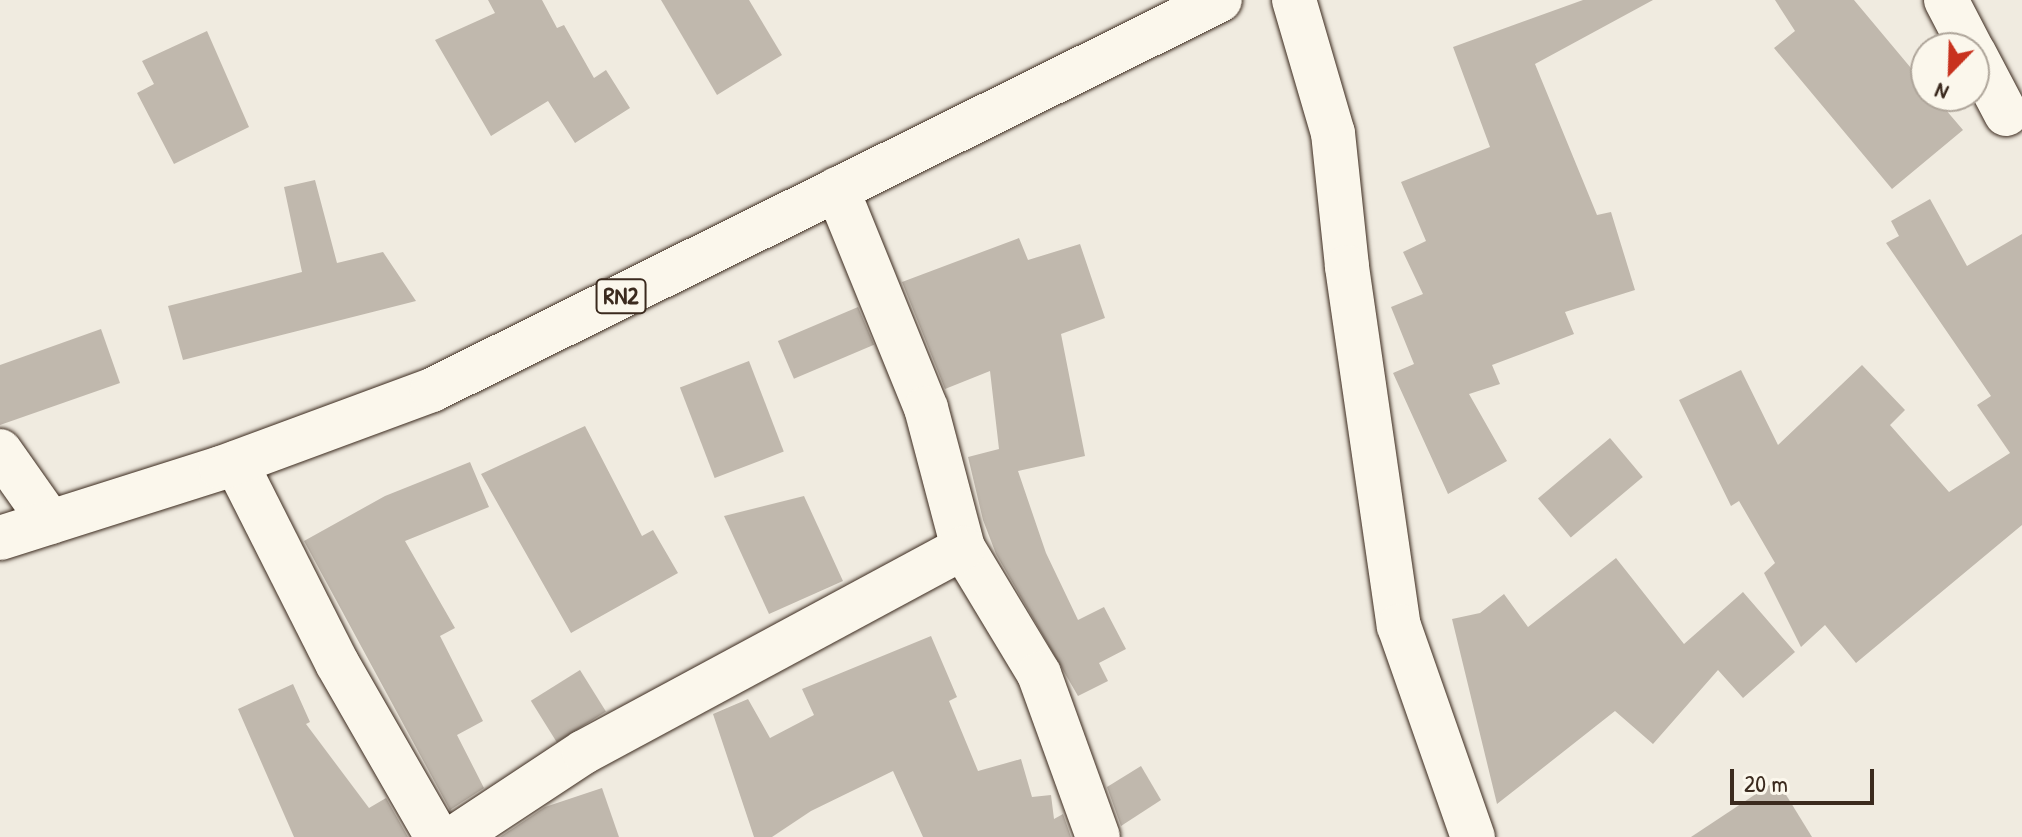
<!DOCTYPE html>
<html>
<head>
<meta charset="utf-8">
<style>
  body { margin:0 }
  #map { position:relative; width:2022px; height:837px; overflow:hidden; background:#f0ebe0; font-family:"Patrick Hand",sans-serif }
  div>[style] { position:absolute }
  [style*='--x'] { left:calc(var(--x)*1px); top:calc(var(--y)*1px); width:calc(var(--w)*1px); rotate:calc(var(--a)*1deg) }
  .building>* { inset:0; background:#c0b8ad; transform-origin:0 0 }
  .roads { filter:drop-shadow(0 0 2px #3b2a1e) drop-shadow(0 0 2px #3b2a1e) }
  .street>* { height:44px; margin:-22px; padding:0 22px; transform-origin:22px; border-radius:22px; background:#fbf7ec }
  .highway>* { height:44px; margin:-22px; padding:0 22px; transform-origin:22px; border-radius:22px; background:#fbf7ec }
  span { translate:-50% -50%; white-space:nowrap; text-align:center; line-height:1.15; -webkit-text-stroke:7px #fbf7ec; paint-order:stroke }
  .shield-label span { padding:2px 6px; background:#fbf7ec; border:2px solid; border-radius:6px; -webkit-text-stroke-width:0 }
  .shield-label { font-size:24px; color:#3b2a1e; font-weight:700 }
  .north { position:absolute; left:1910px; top:32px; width:80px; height:80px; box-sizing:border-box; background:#fbf7ec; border:2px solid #aea59a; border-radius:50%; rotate:203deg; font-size:22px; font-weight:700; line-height:32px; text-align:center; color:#3b2a1e }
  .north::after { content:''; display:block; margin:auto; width:28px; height:36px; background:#c8321e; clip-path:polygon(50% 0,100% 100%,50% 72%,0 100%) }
  .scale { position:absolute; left:1730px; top:769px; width:144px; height:36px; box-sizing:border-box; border:4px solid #3b2a1e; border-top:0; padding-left:10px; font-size:24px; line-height:28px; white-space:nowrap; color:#3b2a1e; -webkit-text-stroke:6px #fbf7ec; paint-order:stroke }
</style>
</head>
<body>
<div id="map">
  <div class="building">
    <div style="clip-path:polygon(488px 0,542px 0,557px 28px,564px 25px,594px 78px,606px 70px,630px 108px,575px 143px,548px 101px,491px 136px,435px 40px,495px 13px)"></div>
    <div style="clip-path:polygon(661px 0,749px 0,782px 55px,717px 95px)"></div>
    <div style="clip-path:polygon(1583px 0,1653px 0,1535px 64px,1597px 215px,1611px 212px,1635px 290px,1565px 312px,1574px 334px,1492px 365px,1500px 384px,1469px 394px,1507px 461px,1448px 494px,1393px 373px,1414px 364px,1391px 307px,1423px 294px,1403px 252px,1426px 241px,1401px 182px,1490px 147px,1453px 47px)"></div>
    <div style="clip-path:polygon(1775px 0,1854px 0,1926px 86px,1926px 96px,1934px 96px,1963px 130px,1892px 189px,1774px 48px,1795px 31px)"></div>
    <div style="clip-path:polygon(207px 31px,249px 127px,174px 164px,137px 93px,154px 84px,142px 61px)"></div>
    <div style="clip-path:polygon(315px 180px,337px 263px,383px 252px,416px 301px,183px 360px,168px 306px,302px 272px,284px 187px)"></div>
    <div style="clip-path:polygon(1930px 199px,1967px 266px,2022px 234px,2022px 525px,1856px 663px,1825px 625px,1801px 647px,1764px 573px,1775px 563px,1739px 501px,1731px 506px,1679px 400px,1741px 370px,1778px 445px,1862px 365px,1905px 410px,1890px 425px,1949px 492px,2010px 453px,1977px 405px,1991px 396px,1886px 243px,1899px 236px,1891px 221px)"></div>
    <div style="clip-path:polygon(1019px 238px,1028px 260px,1080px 244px,1105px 318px,1061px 334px,1085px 456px,1018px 471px,1046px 553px,1078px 620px,1104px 607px,1126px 649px,1099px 663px,1108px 681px,1078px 696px,996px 554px,983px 520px,968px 457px,999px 449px,990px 371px,945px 389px,902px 282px)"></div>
    <div style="left:858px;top:307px;width:41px;height:87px;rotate:67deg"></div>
    <div style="clip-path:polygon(101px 329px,120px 383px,0 425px,0 365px)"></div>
    <div style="left:749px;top:361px;width:97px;height:74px;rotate:69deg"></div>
    <div style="clip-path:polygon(585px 426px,642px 536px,653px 530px,678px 573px,571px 633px,481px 474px)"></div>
    <div style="left:1610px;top:438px;width:51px;height:94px;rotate:50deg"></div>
    <div style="clip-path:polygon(470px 462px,489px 507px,405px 541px,455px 628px,440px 636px,483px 721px,457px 735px,484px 788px,450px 810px,304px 541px,385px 496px)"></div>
    <div style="clip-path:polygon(804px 496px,843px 581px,769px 614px,724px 516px)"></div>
    <div style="clip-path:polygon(1616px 558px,1684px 644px,1743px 592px,1795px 652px,1743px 698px,1718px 670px,1653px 744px,1615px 711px,1497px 804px,1452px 619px,1480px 613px,1504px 594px,1528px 627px)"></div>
    <div style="clip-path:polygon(931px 636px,957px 697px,949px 701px,978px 771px,1021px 759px,1032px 797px,1051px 795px,1054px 819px,1063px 814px,1071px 837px,923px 837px,893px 771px,811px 811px,772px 837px,754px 837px,713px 714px,748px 699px,770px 738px,814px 715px,802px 689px)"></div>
    <div style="left:580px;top:670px;width:49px;height:58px;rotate:58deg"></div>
    <div style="clip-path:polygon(293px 684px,310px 722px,306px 724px,369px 808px,386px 798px,408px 837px,294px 837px,238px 709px)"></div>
    <div style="clip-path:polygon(1141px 766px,1161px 800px,1121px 826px,1107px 787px)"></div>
    <div style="clip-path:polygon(1777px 780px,1812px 837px,1691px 837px)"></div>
    <div style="clip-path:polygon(602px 788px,619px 837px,500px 837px,545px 807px)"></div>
  </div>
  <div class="roads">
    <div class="street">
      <div style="--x:1294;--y:0;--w:139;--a:73.7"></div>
      <div style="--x:1333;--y:133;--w:135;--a:84"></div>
      <div style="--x:1347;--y:267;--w:363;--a:81.8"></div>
      <div style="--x:1399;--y:626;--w:224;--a:70.7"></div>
      <div style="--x:1946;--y:0;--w:54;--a:62.5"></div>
      <div style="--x:1974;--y:53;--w:69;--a:62.3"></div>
      <div style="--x:837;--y:189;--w:236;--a:67.9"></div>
      <div style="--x:926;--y:408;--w:145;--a:75.2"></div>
      <div style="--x:963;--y:548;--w:147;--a:58.9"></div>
      <div style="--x:1039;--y:674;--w:173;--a:70.1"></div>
      <div style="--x:0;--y:451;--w:87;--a:54.8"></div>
      <div style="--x:236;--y:463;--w:224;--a:63.2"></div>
      <div style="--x:337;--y:663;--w:201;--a:60.1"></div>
      <div style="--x:455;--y:837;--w:154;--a:-33.4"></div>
      <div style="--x:584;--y:752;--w:430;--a:-28.3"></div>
    </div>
    <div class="highway">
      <div style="--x:0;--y:538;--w:232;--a:-17.6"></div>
      <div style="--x:221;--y:468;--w:225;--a:-20.3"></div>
      <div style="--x:432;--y:390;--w:879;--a:-26.33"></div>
    </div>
  </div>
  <div class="shield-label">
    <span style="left:621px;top:296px">RN2</span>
  </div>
  <div class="north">N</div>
  <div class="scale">20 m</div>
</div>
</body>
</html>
